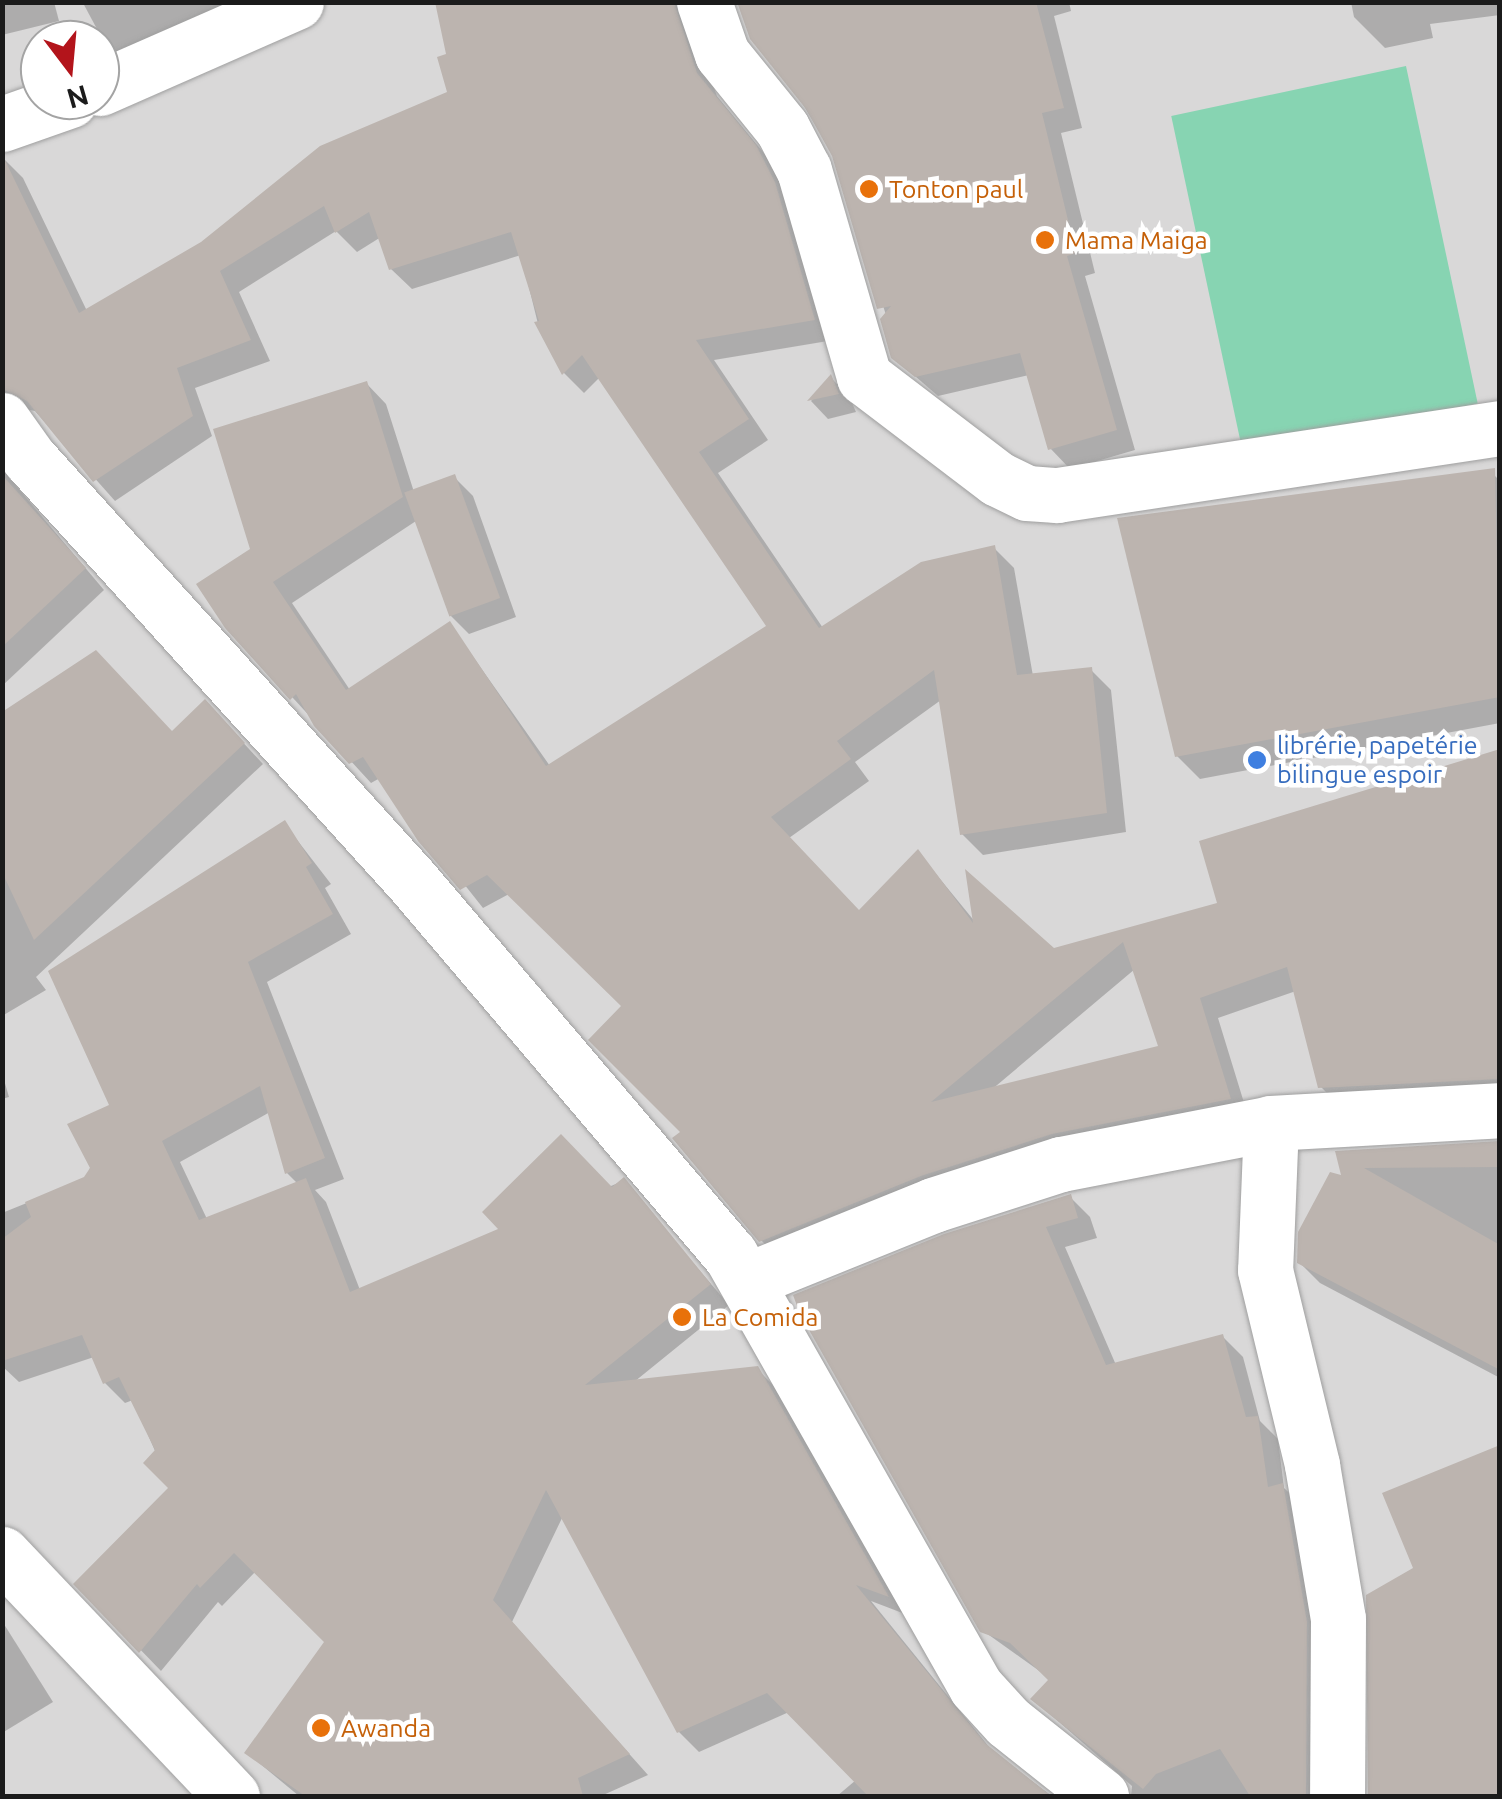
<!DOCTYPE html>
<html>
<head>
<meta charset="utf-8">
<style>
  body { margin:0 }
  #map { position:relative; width:1502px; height:1799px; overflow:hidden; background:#ece8e2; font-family:Ubuntu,sans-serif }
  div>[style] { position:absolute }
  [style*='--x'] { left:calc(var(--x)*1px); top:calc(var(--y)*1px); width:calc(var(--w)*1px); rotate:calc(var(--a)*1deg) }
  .residential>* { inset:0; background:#d9d8d8 }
  .pitch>* { inset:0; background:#87d4b2; transform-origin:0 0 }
  .shadow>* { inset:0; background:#0003 }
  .building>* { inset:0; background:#bcb4af; transform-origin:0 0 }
  .roads { filter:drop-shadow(0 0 2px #9f9f9f) drop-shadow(0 0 2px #9f9f9f) }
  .minor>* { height:55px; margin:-27.5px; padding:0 27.5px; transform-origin:27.5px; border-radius:27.5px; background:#fff }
  .dots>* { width:28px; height:28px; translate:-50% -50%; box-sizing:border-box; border:5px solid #fff; border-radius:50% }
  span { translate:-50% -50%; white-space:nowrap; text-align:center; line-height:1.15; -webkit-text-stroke:9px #fff; paint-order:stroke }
  .food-label { font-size:25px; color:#c56008 }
  .left { translate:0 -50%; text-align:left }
  .shop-label { font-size:25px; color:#366cbe }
  .frame { position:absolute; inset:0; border:5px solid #1b1b1b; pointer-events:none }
  .north { position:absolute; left:20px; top:20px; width:100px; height:100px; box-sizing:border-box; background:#fff; border:2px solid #a4a4a4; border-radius:50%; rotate:164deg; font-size:28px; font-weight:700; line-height:40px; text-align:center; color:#1b1b1b }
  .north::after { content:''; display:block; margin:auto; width:35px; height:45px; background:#b3141b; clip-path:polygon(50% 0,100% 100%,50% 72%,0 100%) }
</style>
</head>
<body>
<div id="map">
  <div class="residential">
    <div style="clip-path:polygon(evenodd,3px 3px,1499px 3px,1499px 1796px,3px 1796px,3px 3px,40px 40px,100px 40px,100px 100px,40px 100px,40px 40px)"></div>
  </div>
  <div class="pitch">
    <div style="left:1406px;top:66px;width:345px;height:240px;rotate:78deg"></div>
  </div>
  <div class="shadow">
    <div style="clip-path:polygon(2px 2px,54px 2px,59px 21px,2px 35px)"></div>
    <div style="clip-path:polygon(249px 2px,125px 64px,105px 44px,83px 3px)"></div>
    <div style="clip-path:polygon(evenodd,447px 2px,699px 2px,694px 34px,717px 96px,776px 168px,834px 340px,714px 360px,768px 440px,718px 473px,823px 628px,994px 548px,1014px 568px,1033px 676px,1091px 670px,1111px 690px,1126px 832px,983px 855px,962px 834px,941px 700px,855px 762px,869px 781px,789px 838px,860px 913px,918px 852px,976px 923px,1054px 951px,1220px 904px,1500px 757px,1500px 1099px,1341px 1107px,1320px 1086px,1296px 991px,1218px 1018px,1249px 1119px,781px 1261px,761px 1240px,684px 1132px,624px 1006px,509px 894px,483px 908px,380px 778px,371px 783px,227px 626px,253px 550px,366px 383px,386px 404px,414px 492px,454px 477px,473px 496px,516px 617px,469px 634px,450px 615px,416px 521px,292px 603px,350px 690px,450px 624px,550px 766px,769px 626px,600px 377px,584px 393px,564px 373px,538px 324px,521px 255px,412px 289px,391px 269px,381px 237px,357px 252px,336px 231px,239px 292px,270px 361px,195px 388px,212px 436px,115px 501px,35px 411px,19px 408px,2px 421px,2px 157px,23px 178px,87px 311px,450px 94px,447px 2px,1135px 969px,1161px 1048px,990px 1091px,1135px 969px)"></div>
    <div style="clip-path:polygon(740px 2px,1069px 2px,1071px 11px,1054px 16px,1082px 128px,1061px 133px,1095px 273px,1085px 276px,1135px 450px,1070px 469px,1050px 448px,1029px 375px,938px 396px,893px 357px,886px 315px,834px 155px)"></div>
    <div style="clip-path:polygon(1351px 2px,1500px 2px,1500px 15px,1430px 24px,1433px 38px,1385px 48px,1354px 17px)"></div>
    <div style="clip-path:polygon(831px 378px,849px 396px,856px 412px,828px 419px,811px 401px)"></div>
    <div style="clip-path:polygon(2px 469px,104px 590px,2px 686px)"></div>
    <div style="clip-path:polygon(1490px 471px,1500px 481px,1500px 723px,1200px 779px,1177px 756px)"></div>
    <div style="clip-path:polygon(2px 715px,172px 734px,225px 723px,263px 764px,36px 977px,46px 990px,2px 1016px)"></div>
    <div style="clip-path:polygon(evenodd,284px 823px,331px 884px,325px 888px,351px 934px,267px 982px,344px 1179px,315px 1190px,326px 1202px,360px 1290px,623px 1181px,729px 1305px,634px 1382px,757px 1369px,778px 1390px,905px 1614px,871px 1601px,994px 1753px,1052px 1796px,837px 1796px,856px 1780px,789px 1712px,699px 1752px,679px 1732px,563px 1516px,512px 1622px,648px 1775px,601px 1796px,299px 1796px,247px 1753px,328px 1642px,256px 1571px,222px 1606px,218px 1602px,161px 1671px,77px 1584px,171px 1488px,133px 1400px,125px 1403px,105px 1383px,94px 1357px,19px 1382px,2px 1366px,2px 1213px,86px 1179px,112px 1107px,284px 823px,270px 1112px,287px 1173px,298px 1184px,207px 1219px,180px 1162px,270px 1112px)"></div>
    <div style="clip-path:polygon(2px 1073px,9px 1097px,2px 1099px)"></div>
    <div style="clip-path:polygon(1500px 1144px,1500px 1378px,1320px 1283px,1299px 1262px,1344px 1179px,1338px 1153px)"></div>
    <div style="clip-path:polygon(1070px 1197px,1090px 1217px,1097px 1238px,1065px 1247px,1116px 1365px,1223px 1337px,1243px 1357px,1260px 1421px,1278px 1439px,1284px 1488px,1303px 1506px,1325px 1796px,1131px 1796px,1132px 1786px,1033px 1699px,1052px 1680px,982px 1630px,797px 1296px)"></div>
    <div style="clip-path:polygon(2px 1621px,53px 1702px,2px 1733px)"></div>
  </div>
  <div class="building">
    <div style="clip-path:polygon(evenodd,435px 2px,674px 2px,697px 73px,756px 145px,775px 182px,815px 320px,696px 340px,749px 419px,699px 452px,819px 628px,921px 562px,995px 545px,1017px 675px,1092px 667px,1107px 813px,960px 835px,934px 670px,837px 741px,851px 759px,771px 817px,859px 910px,918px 849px,973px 923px,965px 869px,1054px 948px,1217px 903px,1199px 841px,1500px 749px,1500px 1079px,1318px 1088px,1287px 967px,1200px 998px,1231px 1099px,1052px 1134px,921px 1176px,759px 1242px,672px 1138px,680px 1132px,588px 1040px,621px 1006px,487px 875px,460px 890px,418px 841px,363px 757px,349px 764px,314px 726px,296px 694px,290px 700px,225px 628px,196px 584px,250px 549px,213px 429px,367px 381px,403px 497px,273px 582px,346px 690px,450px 621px,546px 766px,766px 626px,582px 355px,562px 375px,534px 322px,539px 321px,511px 232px,389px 270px,369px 212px,335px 233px,324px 206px,220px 271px,251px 340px,177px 368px,193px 416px,93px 482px,27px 401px,2px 389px,2px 154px,79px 313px,201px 242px,320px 146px,447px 92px,437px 57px,446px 54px,435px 2px,1123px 942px,1158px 1046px,931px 1102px,1123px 942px)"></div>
    <div style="clip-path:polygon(737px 2px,1036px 2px,1064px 108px,1042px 113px,1076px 253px,1067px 256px,1117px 430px,1048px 450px,1020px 353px,915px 377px,891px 358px,880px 319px,891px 306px,877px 309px,832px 156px,806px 109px,750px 39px)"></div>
    <div style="clip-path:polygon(831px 374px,839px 394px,807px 401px)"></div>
    <div style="clip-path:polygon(1495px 468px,1500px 697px,1175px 757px,1117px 518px)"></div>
    <div style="left:455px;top:474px;width:132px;height:54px;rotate:70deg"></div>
    <div style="clip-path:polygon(2px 475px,86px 568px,2px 647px)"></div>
    <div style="clip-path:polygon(96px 650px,172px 731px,205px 699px,245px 743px,34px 940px,2px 872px,2px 712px)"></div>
    <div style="clip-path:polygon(285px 820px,312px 863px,306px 867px,333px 914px,248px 962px,325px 1158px,285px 1174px,260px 1086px,162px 1141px,199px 1220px,306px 1178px,350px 1292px,498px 1229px,482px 1212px,561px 1134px,612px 1187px,624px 1177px,711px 1284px,585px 1385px,758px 1366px,889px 1597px,856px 1585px,985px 1743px,1051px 1796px,868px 1796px,767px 1693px,677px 1733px,546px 1490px,493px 1600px,630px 1754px,578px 1778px,583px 1796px,305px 1796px,244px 1753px,324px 1642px,234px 1553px,200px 1588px,197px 1584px,139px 1653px,73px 1584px,168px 1488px,143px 1463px,155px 1450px,119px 1377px,103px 1384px,82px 1335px,2px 1361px,2px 1239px,31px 1217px,25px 1202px,84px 1177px,90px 1168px,67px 1124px,109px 1105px,48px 971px)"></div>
    <div style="clip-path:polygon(1500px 1141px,1500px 1167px,1364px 1168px,1500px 1245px,1500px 1370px,1297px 1263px,1298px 1232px,1330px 1172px,1341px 1175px,1335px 1151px)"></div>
    <div style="clip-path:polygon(1071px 1194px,1078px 1218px,1046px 1227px,1106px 1365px,1223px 1334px,1246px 1417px,1258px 1416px,1268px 1487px,1283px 1483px,1307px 1622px,1306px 1796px,1250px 1796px,1220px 1749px,1156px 1774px,1143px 1789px,1030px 1699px,1048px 1680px,1010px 1643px,980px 1632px,800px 1314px,793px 1295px,944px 1234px)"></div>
    <div style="clip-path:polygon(1500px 1445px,1500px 1796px,1368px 1796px,1366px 1595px,1413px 1568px,1382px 1493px)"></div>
  </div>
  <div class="roads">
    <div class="minor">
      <div style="--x:704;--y:2;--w:55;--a:70.9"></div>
      <div style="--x:722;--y:54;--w:95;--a:51"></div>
      <div style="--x:782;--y:128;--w:47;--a:62.4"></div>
      <div style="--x:804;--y:170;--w:216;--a:73.8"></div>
      <div style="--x:864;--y:377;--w:168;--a:37.3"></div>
      <div style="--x:998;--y:479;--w:32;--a:26"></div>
      <div style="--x:1027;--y:493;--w:30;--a:4"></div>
      <div style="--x:1057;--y:495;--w:448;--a:-8.6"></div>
      <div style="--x:100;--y:88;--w:214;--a:-23.7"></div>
      <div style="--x:2;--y:124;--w:72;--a:-19.4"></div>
      <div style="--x:2;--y:420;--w:47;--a:54.6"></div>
      <div style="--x:29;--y:458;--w:571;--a:47.84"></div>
      <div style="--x:412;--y:881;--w:490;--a:49.6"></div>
      <div style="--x:730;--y:1254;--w:498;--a:60.4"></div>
      <div style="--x:976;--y:1687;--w:47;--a:47.6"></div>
      <div style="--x:1008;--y:1722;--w:119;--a:38.5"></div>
      <div style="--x:1271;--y:1123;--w:147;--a:92.3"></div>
      <div style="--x:1265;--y:1270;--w:201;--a:76.4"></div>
      <div style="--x:1312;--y:1465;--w:156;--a:80.4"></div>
      <div style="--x:1338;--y:1619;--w:177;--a:90.3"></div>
      <div style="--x:750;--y:1279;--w:197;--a:-22"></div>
      <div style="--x:933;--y:1205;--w:134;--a:-17.8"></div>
      <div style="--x:1061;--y:1164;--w:214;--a:-11"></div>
      <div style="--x:1271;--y:1123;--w:229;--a:-3.2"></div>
      <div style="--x:2;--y:1554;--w:334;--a:46.5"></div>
    </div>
  </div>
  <div class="dots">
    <div style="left:869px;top:189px;background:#e8710a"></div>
    <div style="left:1045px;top:240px;background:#e8710a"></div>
    <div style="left:1257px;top:760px;background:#3f7fe0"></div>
    <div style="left:682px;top:1317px;background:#e8710a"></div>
    <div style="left:321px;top:1728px;background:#e8710a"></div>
  </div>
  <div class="food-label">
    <span class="left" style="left:889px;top:189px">Tonton paul</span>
    <span class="left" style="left:1065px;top:240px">Mama Maiga</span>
    <span class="left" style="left:702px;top:1317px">La Comida</span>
    <span class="left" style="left:341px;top:1728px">Awanda</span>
  </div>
  <div class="shop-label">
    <span class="left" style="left:1277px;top:760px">librérie, papetérie<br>bilingue espoir</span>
  </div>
  <div class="frame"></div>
  <div class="north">N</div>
</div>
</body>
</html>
